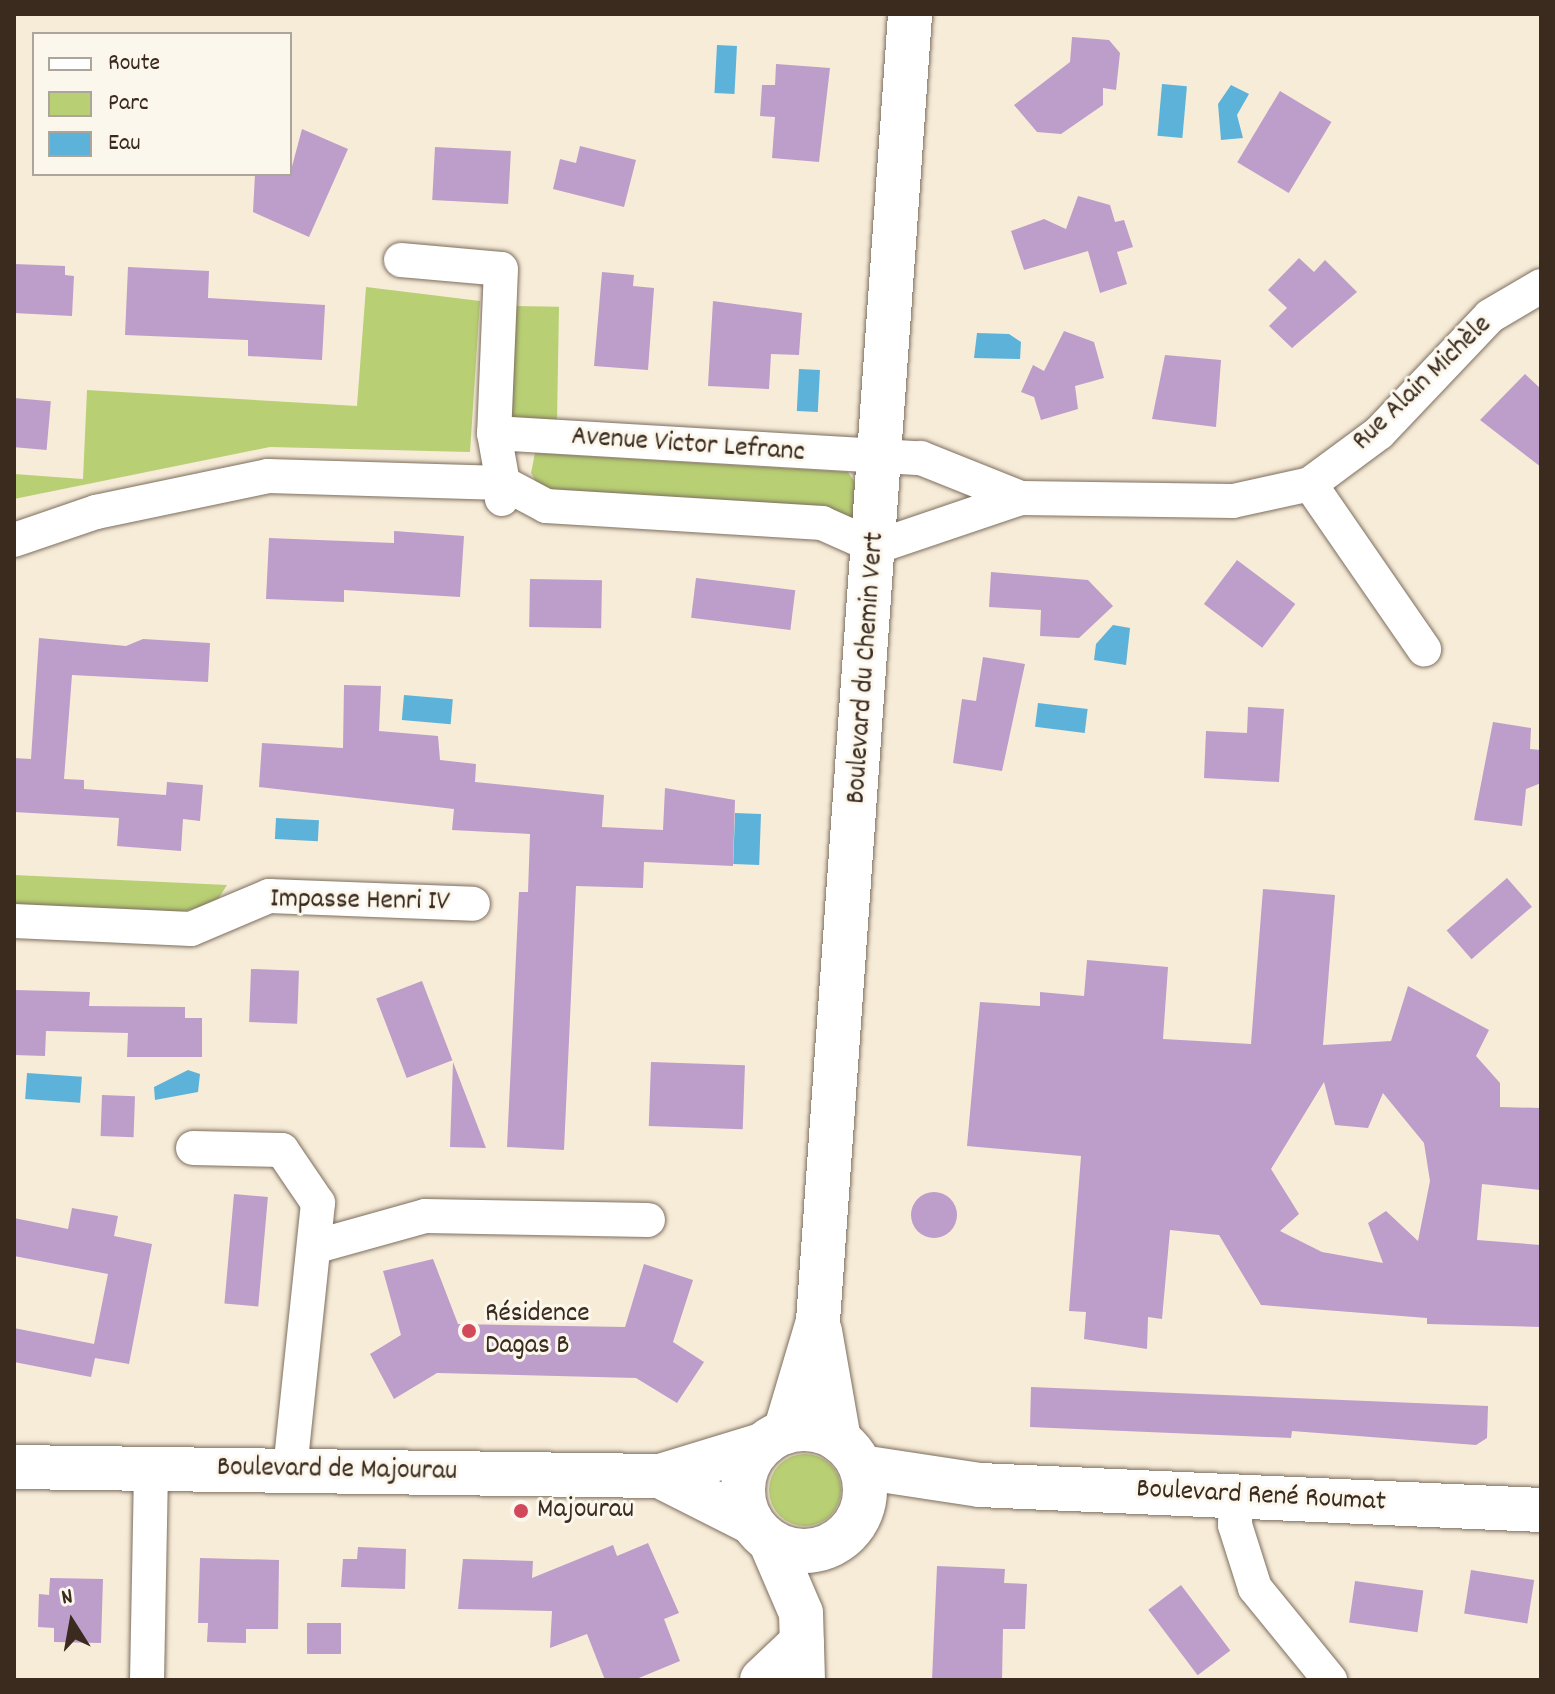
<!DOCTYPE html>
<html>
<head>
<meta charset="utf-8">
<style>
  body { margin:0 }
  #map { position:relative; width:1555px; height:1694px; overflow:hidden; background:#f7ecd8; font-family:Dekko,sans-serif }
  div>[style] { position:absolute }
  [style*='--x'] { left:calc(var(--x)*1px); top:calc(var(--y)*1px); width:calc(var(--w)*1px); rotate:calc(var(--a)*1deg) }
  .green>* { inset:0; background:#b8cf74; transform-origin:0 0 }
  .round { border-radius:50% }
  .water>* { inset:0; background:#5db2d9; transform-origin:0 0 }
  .building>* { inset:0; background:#bd9dca; transform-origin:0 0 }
  .roads { filter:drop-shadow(0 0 2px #7d6e5f) drop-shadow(0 0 2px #7d6e5f) }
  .street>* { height:34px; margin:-17px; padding:0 17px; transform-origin:17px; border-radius:17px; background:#fff }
  .secondary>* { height:44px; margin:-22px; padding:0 22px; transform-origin:22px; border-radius:22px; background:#fff }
  .secondary>.ring { margin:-22px; padding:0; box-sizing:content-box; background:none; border:44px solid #fff; border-radius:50% }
  .dots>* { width:22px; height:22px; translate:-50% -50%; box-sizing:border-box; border:4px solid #fbf7ec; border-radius:50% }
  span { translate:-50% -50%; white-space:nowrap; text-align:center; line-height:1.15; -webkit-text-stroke:6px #fbf7ec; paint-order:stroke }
  .street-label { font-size:28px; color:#3b2a1e }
  .poi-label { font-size:28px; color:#3b2a1e }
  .left { translate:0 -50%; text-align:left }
  .frame { position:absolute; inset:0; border:16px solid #3b2a1e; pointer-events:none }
  .legend { position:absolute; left:32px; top:32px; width:260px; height:144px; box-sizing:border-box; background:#fbf7ec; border:2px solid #aea59a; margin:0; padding:10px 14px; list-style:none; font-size:24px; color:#3b2a1e }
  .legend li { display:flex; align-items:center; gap:16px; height:40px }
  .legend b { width:40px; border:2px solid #aea59a }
  .north { position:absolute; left:32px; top:1582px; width:80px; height:80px; -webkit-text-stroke:6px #fbf7ec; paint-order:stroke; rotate:349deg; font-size:22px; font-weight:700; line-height:32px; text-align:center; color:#3b2a1e }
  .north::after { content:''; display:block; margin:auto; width:28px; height:36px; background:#3b2a1e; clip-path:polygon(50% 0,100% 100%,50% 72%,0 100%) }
</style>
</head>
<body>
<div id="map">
  <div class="green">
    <div style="clip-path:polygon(366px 287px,480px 301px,470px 452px,270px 447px,14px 499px,14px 474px,83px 479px,87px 390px,357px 406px)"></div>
    <div style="left:514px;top:306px;width:45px;height:114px;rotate:1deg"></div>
    <div style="clip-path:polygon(535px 453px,848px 472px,860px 490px,858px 522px,541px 490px,531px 473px)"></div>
    <div style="clip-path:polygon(14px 875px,227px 885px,215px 904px,168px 915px,14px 912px)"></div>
    <div class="round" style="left:769px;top:1454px;width:72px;height:72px"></div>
  </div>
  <div class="water">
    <div style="left:717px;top:45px;width:20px;height:48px;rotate:3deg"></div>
    <div style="left:1162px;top:84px;width:25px;height:52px;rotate:5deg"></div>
    <div style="clip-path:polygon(1231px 85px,1249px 94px,1237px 115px,1243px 138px,1221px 140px,1218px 104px)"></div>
    <div style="clip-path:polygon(977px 333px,1009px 334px,1021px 342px,1020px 359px,974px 358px)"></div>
    <div style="left:799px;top:369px;width:21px;height:42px;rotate:3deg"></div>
    <div style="clip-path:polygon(1113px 625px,1130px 628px,1126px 665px,1094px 660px,1096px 644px)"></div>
    <div style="left:404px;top:695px;width:49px;height:25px;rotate:5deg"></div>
    <div style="left:1038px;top:703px;width:50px;height:24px;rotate:7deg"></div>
    <div style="left:735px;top:813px;width:26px;height:51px;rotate:2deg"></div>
    <div style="left:276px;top:818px;width:43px;height:21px;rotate:3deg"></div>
    <div style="clip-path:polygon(188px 1070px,200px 1074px,198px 1092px,155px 1100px,154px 1087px)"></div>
    <div style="left:27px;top:1073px;width:55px;height:26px;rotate:4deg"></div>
  </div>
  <div class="building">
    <div style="clip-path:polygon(1072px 37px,1109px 40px,1120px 53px,1116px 90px,1103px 88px,1103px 105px,1061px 134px,1037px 132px,1014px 105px,1070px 62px)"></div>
    <div style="clip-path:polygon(776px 64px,830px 68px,819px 162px,772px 158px,775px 117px,760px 116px,762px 85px,775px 85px)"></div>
    <div style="left:1280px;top:91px;width:60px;height:83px;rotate:31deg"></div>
    <div style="clip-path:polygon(302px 129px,348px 149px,309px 237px,253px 212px,255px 174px,290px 174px)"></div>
    <div style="clip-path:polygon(580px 146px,636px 160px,624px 207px,553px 189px,560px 159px,576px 163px)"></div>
    <div style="left:435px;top:147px;width:76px;height:53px;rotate:3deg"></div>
    <div style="clip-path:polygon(1078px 196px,1110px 205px,1115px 222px,1124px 220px,1133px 247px,1117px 252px,1127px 284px,1100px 293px,1088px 251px,1024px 270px,1011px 231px,1044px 219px,1066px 229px)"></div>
    <div style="clip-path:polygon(1299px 258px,1314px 272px,1325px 260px,1357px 292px,1292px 348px,1269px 326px,1287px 308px,1268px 290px)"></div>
    <div style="clip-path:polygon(14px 264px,65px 266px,65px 275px,74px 276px,72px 316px,14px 313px)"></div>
    <div style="clip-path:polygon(128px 267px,209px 271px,208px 298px,325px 305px,322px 360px,248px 356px,248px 340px,125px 335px)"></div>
    <div style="clip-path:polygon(602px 272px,634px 275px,633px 286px,654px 288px,648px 370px,594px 366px)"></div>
    <div style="clip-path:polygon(713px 301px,802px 313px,799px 355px,771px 354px,769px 389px,708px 386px)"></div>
    <div style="clip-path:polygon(1064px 331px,1094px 342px,1104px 378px,1075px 386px,1078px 409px,1041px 420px,1034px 397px,1021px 392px,1033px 365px,1044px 371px)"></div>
    <div style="clip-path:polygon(1165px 355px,1221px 360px,1216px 427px,1152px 419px)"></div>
    <div style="clip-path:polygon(1525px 374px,1541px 389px,1541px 467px,1480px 420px)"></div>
    <div style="left:14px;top:398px;width:37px;height:49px;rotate:5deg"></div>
    <div style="clip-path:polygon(394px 531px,464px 536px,460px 597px,344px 590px,344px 602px,266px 599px,269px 538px,394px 543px)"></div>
    <div style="left:1237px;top:560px;width:73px;height:55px;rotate:37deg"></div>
    <div style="clip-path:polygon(991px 572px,1088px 580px,1113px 606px,1079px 638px,1040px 636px,1041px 610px,989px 607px)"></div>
    <div style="left:696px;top:578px;width:100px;height:40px;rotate:7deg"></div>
    <div style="left:530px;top:579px;width:72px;height:48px;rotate:1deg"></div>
    <div style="clip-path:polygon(39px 638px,126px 646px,143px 639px,210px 643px,208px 682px,72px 675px,64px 779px,84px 780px,84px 789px,166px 795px,167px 782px,203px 785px,200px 821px,183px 819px,181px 851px,117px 846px,119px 818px,14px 812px,14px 758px,31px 759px)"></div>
    <div style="clip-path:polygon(983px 657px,1025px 664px,1002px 771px,953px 763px,962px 699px,976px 701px)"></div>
    <div style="clip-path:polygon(344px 685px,381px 686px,379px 731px,438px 736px,440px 760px,476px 764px,475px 782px,604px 795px,602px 827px,663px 830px,665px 788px,735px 800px,733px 866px,644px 862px,643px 888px,576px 886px,564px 1150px,507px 1147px,519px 892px,528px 892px,530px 834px,452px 830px,454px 809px,259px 787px,262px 743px,343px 748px)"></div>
    <div style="clip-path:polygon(1248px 707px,1284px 709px,1279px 782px,1204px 778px,1206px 731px,1247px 733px)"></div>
    <div style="clip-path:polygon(1493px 722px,1531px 728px,1530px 749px,1541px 750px,1541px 783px,1526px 789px,1522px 826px,1474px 820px)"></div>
    <div style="left:1507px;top:878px;width:38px;height:80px;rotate:49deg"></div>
    <div style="clip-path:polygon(evenodd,1263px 889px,1335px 895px,1323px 1045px,1391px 1041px,1408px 986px,1489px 1030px,1476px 1056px,1500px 1083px,1500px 1107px,1541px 1108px,1541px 1190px,1482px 1184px,1477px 1240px,1541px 1245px,1541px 1327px,1427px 1324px,1427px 1318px,1261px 1305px,1219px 1235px,1170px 1230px,1162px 1319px,1148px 1317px,1147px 1349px,1084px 1339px,1086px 1312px,1069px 1311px,1081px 1156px,967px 1146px,980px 1002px,1040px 1006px,1040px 992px,1084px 996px,1087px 960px,1168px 967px,1163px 1039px,1251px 1044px,1263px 889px,1324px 1082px,1335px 1125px,1368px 1128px,1383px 1093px,1424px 1143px,1430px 1181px,1418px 1241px,1386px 1211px,1368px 1223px,1383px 1263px,1322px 1252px,1280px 1231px,1299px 1214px,1271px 1169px,1324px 1082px)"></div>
    <div style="left:251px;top:969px;width:48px;height:53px;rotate:2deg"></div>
    <div style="left:422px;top:981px;width:85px;height:49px;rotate:69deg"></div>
    <div style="clip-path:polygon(15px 990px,90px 992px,89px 1006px,185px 1007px,185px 1018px,202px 1018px,202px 1057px,127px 1057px,128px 1033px,46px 1031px,45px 1056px,14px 1055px)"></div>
    <div style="clip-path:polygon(453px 1062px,486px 1148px,450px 1147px)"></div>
    <div style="left:651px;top:1062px;width:94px;height:64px;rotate:2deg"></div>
    <div style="left:102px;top:1095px;width:33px;height:41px;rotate:2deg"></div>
    <div class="round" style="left:911px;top:1192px;width:46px;height:46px"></div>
    <div style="left:234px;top:1194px;width:34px;height:110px;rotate:5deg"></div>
    <div style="clip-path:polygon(72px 1208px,118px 1216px,114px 1236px,152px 1244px,129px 1364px,95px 1358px,91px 1377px,14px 1362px,14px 1328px,94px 1344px,108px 1274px,14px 1256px,14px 1218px,68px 1229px)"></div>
    <div style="clip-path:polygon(433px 1259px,458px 1324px,625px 1327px,644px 1264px,693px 1280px,673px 1342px,704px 1362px,677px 1403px,636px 1378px,437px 1373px,394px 1399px,370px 1354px,401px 1335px,383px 1271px)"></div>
    <div style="clip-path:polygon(1031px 1387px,1488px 1406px,1487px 1438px,1476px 1445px,1292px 1431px,1291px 1438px,1030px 1427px)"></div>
    <div style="clip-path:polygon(648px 1543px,679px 1613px,664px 1619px,680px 1661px,634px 1680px,605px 1680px,587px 1634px,550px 1648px,552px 1611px,458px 1609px,463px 1559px,533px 1561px,532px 1578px,613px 1545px,617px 1556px)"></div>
    <div style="clip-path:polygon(358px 1547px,406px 1549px,405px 1589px,341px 1587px,343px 1559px,357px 1559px)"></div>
    <div style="clip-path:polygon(200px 1558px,279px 1560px,278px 1629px,246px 1629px,246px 1643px,207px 1642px,208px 1623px,198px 1623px)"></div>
    <div style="clip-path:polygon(937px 1566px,1005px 1569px,1004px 1583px,1027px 1584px,1025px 1629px,1003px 1629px,1002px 1680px,932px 1680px)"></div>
    <div style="left:1471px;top:1570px;width:64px;height:44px;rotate:9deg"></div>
    <div style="clip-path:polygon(50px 1578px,103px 1579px,101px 1643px,54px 1642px,54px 1628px,38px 1627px,39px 1594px,49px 1595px)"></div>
    <div style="left:1355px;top:1581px;width:69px;height:42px;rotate:8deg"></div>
    <div style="left:1181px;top:1585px;width:82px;height:41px;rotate:53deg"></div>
    <div style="left:307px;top:1623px;width:34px;height:31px"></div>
  </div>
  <div class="roads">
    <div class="street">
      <div style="--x:401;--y:260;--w:100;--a:5.1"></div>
      <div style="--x:501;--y:269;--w:164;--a:92.4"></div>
      <div style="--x:494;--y:433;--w:51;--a:79.8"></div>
      <div style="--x:503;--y:483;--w:49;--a:28.1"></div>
      <div style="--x:546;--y:506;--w:277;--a:3.5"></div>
      <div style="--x:822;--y:523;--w:59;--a:24"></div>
      <div style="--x:876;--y:547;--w:153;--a:-18.7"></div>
      <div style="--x:1021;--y:498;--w:212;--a:0.8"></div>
      <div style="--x:1233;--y:501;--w:79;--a:-12.4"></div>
      <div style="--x:1310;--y:484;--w:86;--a:-36.5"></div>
      <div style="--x:1379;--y:433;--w:161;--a:-46.5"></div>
      <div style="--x:1490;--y:316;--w:59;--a:-30.5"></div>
      <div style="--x:494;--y:433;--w:428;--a:3.4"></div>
      <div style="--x:921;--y:458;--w:108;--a:21.8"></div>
      <div style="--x:1310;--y:484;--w:201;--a:55.4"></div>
      <div style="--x:14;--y:540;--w:87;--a:-18.9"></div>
      <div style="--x:96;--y:512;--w:176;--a:-11.8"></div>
      <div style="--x:268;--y:476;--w:235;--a:1.7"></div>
      <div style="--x:503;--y:483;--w:16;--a:94"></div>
      <div style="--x:14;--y:921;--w:177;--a:2.6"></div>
      <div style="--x:191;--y:929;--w:85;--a:-22.9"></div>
      <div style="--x:269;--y:896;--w:204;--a:2.2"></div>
      <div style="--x:193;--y:1148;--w:89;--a:1.3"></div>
      <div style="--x:282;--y:1150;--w:64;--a:55.8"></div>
      <div style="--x:318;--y:1203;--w:269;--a:96"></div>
      <div style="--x:314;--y:1247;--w:115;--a:-15.6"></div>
      <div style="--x:425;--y:1216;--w:223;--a:1"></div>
      <div style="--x:1236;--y:1496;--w:29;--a:92"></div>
      <div style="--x:1235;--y:1525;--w:66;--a:72.4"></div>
      <div style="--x:1255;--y:1588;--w:119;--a:50.8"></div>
      <div style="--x:147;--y:1680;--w:211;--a:-88.9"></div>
    </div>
    <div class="secondary">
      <div style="--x:820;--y:1331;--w:111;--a:80.1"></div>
      <div class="ring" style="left:743px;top:1429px;width:78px;height:78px"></div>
      <div style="--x:785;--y:1432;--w:116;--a:-73.4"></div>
      <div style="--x:818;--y:1321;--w:1310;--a:-85.97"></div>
      <div style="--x:14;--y:1467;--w:646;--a:0.8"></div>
      <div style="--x:660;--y:1476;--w:107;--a:-16.9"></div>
      <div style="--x:861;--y:1467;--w:120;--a:8.6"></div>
      <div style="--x:980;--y:1485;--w:562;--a:2.55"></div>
      <div style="--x:660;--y:1476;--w:102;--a:26.8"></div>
      <div style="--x:771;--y:1543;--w:76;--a:66.8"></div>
      <div style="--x:801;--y:1613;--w:67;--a:88.3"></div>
      <div style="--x:762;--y:1680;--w:55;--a:-43.5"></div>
    </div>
  </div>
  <div class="dots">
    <div style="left:469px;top:1331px;background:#d1495b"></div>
    <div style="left:521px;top:1511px;background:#d1495b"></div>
  </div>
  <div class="street-label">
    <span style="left:1423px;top:384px;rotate:-44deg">Rue Alain Michèle</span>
    <span style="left:688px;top:446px;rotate:4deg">Avenue Victor Lefranc</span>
    <span style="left:867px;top:668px;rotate:-86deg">Boulevard du Chemin Vert</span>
    <span style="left:360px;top:902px;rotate:1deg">Impasse Henri IV</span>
    <span style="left:337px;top:1471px;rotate:1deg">Boulevard de Majourau</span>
    <span style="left:1261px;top:1497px;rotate:3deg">Boulevard René Roumat</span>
  </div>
  <div class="poi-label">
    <span class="left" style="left:485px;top:1331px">Résidence<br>Dagas B</span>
    <span class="left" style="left:537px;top:1511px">Majourau</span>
  </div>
  <div class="frame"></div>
  <ul class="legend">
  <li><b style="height:10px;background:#fff"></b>Route</li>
  <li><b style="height:22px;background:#b8cf74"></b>Parc</li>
  <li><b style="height:22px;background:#5db2d9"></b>Eau</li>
  </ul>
  <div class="north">N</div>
</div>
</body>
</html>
